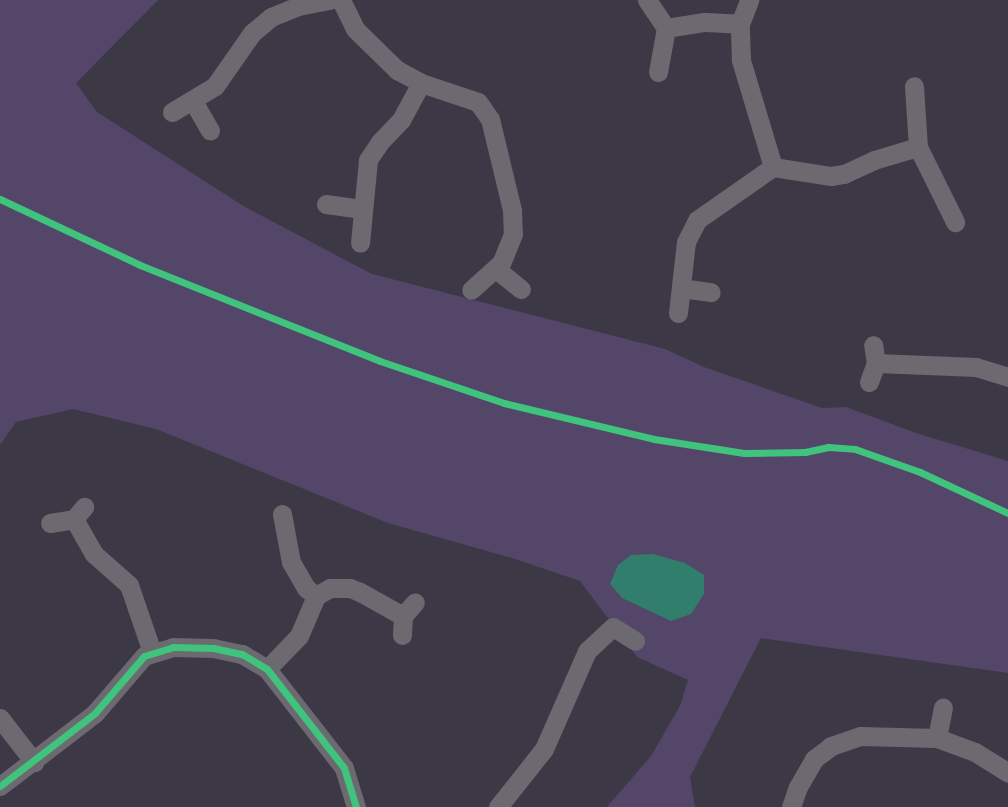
<!DOCTYPE html>
<html>
<head>
<meta charset="utf-8">
<style>
  body { margin:0 }
  #map { position:relative; width:1008px; height:807px; overflow:hidden; background:#3d3846; font-family:Jost,sans-serif }
  div>[style] { position:absolute }
  [style*='--x'] { left:calc(var(--x)*1px); top:calc(var(--y)*1px); width:calc(var(--w)*1px); rotate:calc(var(--a)*1deg) }
  .green>* { inset:0; background:#534669 }
  .water>* { inset:0; background:#317e6c }
  .street>* { height:19px; margin:-9.5px; padding:0 9.5px; transform-origin:9.5px; border-radius:9.5px; background:#6c6970 }
  .cycleway>* { height:7px; margin:-3.5px; padding:0 3.5px; transform-origin:3.5px; border-radius:3.5px; background:#40c37c }
  span { translate:-50% -50%; white-space:nowrap; text-align:center; line-height:1.15; -webkit-text-stroke:7px #211c28; paint-order:stroke }
</style>
</head>
<body>
<div id="map">
  <div class="green">
    <div style="clip-path:polygon(0 0,158px 0,76px 83px,97px 112px,245px 207px,372px 274px,665px 349px,704px 367px,822px 408px,846px 407px,916px 433px,1008px 461px,1008px 673px,761px 638px,690px 777px,695px 807px,607px 807px,651px 756px,680px 706px,688px 680px,637px 657px,580px 581px,512px 558px,388px 523px,156px 429px,73px 409px,16px 422px,0 445px)"></div>
  </div>
  <div class="water">
    <div style="clip-path:polygon(653px 554px,685px 563px,704px 575px,704px 594px,691px 614px,671px 621px,622px 598px,610px 584px,618px 565px,631px 555px)"></div>
  </div>
  <div class="street">
    <div style="--x:341;--y:0;--w:32;--a:64"></div>
    <div style="--x:355;--y:29;--w:59;--a:44.3"></div>
    <div style="--x:397;--y:70;--w:27;--a:28"></div>
    <div style="--x:421;--y:83;--w:42;--a:118.4"></div>
    <div style="--x:401;--y:120;--w:30;--a:134"></div>
    <div style="--x:380;--y:142;--w:22;--a:124"></div>
    <div style="--x:368;--y:160;--w:83;--a:95.5"></div>
    <div style="--x:647;--y:0;--w:34;--a:56"></div>
    <div style="--x:658;--y:72;--w:45;--a:-79.7"></div>
    <div style="--x:666;--y:28;--w:39;--a:-9"></div>
    <div style="--x:705;--y:22;--w:35;--a:3"></div>
    <div style="--x:740;--y:24;--w:26;--a:-69"></div>
    <div style="--x:421;--y:83;--w:60;--a:18.4"></div>
    <div style="--x:478;--y:102;--w:21;--a:55"></div>
    <div style="--x:490;--y:119;--w:94;--a:76.4"></div>
    <div style="--x:512;--y:210;--w:24;--a:88"></div>
    <div style="--x:513;--y:234;--w:31;--a:112"></div>
    <div style="--x:501;--y:263;--w:40;--a:138"></div>
    <div style="--x:193;--y:101;--w:34;--a:60"></div>
    <div style="--x:172;--y:112;--w:50;--a:-31.2"></div>
    <div style="--x:215;--y:86;--w:65;--a:-55.1"></div>
    <div style="--x:252;--y:33;--w:25;--a:-40"></div>
    <div style="--x:271;--y:17;--w:29;--a:-22"></div>
    <div style="--x:298;--y:6;--w:33;--a:-11"></div>
    <div style="--x:918;--y:147;--w:84;--a:63.7"></div>
    <div style="--x:773;--y:167;--w:59;--a:8.8"></div>
    <div style="--x:831;--y:176;--w:13;--a:-9"></div>
    <div style="--x:844;--y:174;--w:33;--a:-25"></div>
    <div style="--x:874;--y:160;--w:46;--a:-16.5"></div>
    <div style="--x:918;--y:147;--w:61;--a:-93.8"></div>
    <div style="--x:326;--y:204;--w:37;--a:8"></div>
    <div style="--x:496;--y:269;--w:32;--a:39"></div>
    <div style="--x:681;--y:288;--w:30;--a:8"></div>
    <div style="--x:678;--y:313;--w:71;--a:-83.6"></div>
    <div style="--x:686;--y:242;--w:25;--a:-63"></div>
    <div style="--x:697;--y:220;--w:93;--a:-34.9"></div>
    <div style="--x:773;--y:167;--w:112;--a:-106.7"></div>
    <div style="--x:741;--y:60;--w:36;--a:-92"></div>
    <div style="--x:876;--y:363;--w:100;--a:2.3"></div>
    <div style="--x:976;--y:367;--w:34;--a:17"></div>
    <div style="--x:869;--y:382;--w:20;--a:-70"></div>
    <div style="--x:876;--y:363;--w:18;--a:-99"></div>
    <div style="--x:282;--y:514;--w:49;--a:79.4"></div>
    <div style="--x:291;--y:562;--w:30;--a:60"></div>
    <div style="--x:306;--y:588;--w:13;--a:39"></div>
    <div style="--x:74;--y:519;--w:40;--a:60.3"></div>
    <div style="--x:94;--y:554;--w:47;--a:41.5"></div>
    <div style="--x:129;--y:585;--w:71;--a:71.1"></div>
    <div style="--x:50;--y:523;--w:24;--a:-9"></div>
    <div style="--x:74;--y:519;--w:16;--a:-50"></div>
    <div style="--x:402;--y:635;--w:19;--a:-87"></div>
    <div style="--x:403;--y:616;--w:18;--a:-49"></div>
    <div style="--x:267;--y:669;--w:46;--a:-45.9"></div>
    <div style="--x:299;--y:636;--w:43;--a:-67"></div>
    <div style="--x:316;--y:596;--w:16;--a:-30"></div>
    <div style="--x:330;--y:588;--w:20;--a:0"></div>
    <div style="--x:350;--y:588;--w:11;--a:22"></div>
    <div style="--x:360;--y:592;--w:49;--a:29.2"></div>
    <div style="--x:0;--y:718;--w:56;--a:52.3"></div>
    <div style="--x:937;--y:738;--w:31;--a:-79"></div>
    <div style="--x:0;--y:786;--w:120;--a:-37.5"></div>
    <div style="--x:95;--y:713;--w:75;--a:-49.3"></div>
    <div style="--x:144;--y:656;--w:30;--a:-17"></div>
    <div style="--x:173;--y:647;--w:40;--a:1.4"></div>
    <div style="--x:213;--y:648;--w:30;--a:12"></div>
    <div style="--x:242;--y:654;--w:29;--a:31"></div>
    <div style="--x:267;--y:669;--w:125;--a:52.1"></div>
    <div style="--x:344;--y:768;--w:41;--a:72.9"></div>
    <div style="--x:498;--y:807;--w:74;--a:-51.6"></div>
    <div style="--x:544;--y:749;--w:107;--a:-66.3"></div>
    <div style="--x:587;--y:651;--w:35;--a:-43"></div>
    <div style="--x:613;--y:627;--w:26;--a:32"></div>
    <div style="--x:791;--y:807;--w:21;--a:-71"></div>
    <div style="--x:798;--y:787;--w:32;--a:-60"></div>
    <div style="--x:814;--y:759;--w:21;--a:-37"></div>
    <div style="--x:831;--y:746;--w:31;--a:-19"></div>
    <div style="--x:860;--y:736;--w:77;--a:1.5"></div>
    <div style="--x:937;--y:738;--w:40;--a:20.2"></div>
    <div style="--x:975;--y:752;--w:39;--a:32"></div>
  </div>
  <div class="cycleway">
    <div style="--x:0;--y:199;--w:155;--a:25.2"></div>
    <div style="--x:140;--y:265;--w:258;--a:21.8"></div>
    <div style="--x:380;--y:361;--w:131;--a:18.7"></div>
    <div style="--x:504;--y:403;--w:154;--a:13.5"></div>
    <div style="--x:654;--y:439;--w:91;--a:8.8"></div>
    <div style="--x:744;--y:453;--w:61;--a:-0.9"></div>
    <div style="--x:805;--y:452;--w:24;--a:-12"></div>
    <div style="--x:828;--y:447;--w:27;--a:4"></div>
    <div style="--x:855;--y:449;--w:69;--a:19.5"></div>
    <div style="--x:920;--y:472;--w:97;--a:25"></div>
    <div style="--x:0;--y:786;--w:120;--a:-37.5"></div>
    <div style="--x:95;--y:713;--w:75;--a:-49.3"></div>
    <div style="--x:144;--y:656;--w:30;--a:-17"></div>
    <div style="--x:173;--y:647;--w:40;--a:1.4"></div>
    <div style="--x:213;--y:648;--w:30;--a:12"></div>
    <div style="--x:242;--y:654;--w:29;--a:31"></div>
    <div style="--x:267;--y:669;--w:125;--a:52.1"></div>
    <div style="--x:344;--y:768;--w:41;--a:72.9"></div>
  </div>
</div>
</body>
</html>
